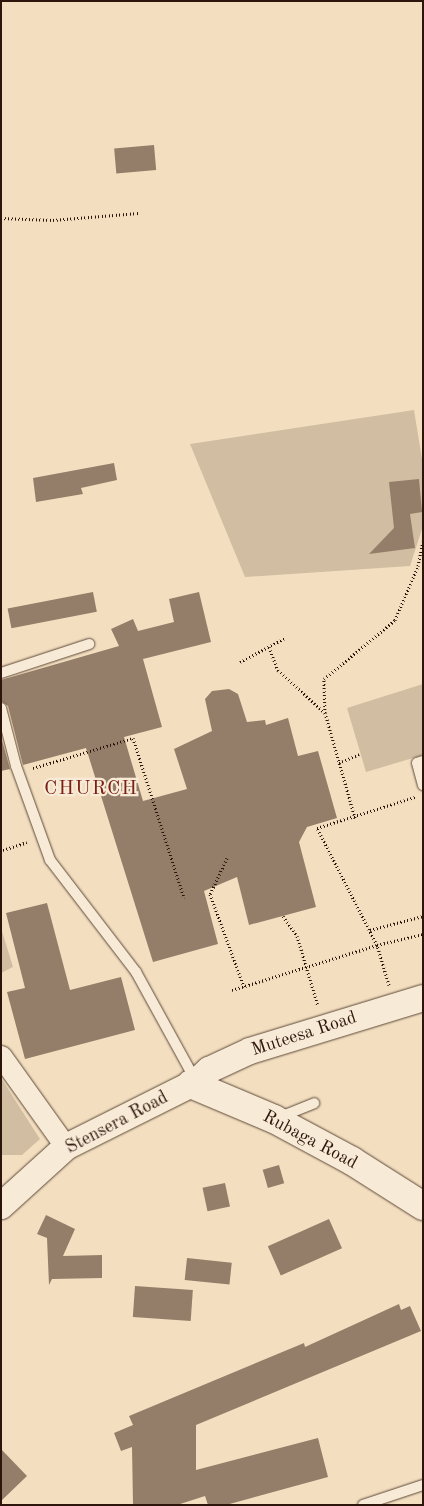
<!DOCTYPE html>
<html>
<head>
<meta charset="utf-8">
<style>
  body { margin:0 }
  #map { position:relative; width:424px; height:1506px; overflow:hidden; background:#f3dfc0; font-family:"Old Standard TT",serif }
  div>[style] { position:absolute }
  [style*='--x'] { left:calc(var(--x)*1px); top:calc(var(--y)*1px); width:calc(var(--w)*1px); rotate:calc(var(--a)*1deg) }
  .green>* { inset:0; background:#d1bda1 }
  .building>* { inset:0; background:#947e69; transform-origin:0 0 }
  .path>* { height:3px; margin-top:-1.5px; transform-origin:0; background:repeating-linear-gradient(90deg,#2d150b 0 1px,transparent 0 3.5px) }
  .roads { filter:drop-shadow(0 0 1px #5e4838) drop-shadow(0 0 1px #5e4838) }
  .service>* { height:10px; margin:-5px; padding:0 5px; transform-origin:5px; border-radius:5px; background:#f7ead6 }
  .minor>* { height:21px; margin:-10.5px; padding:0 10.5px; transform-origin:10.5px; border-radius:10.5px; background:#f7ead6 }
  .tertiary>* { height:26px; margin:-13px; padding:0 13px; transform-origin:13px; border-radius:13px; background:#f7ead6 }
  .secondary>* { height:28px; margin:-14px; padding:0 14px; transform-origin:14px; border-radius:14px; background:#f7ead6 }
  span { translate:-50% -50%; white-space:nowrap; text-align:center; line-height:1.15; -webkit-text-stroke:4.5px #f7ead6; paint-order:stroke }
  .street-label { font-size:18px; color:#2d150b }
  .quarter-label { font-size:20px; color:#7a1f14; letter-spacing:1px }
  .frame { position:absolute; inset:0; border:2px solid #2d150b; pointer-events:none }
</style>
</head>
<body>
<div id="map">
  <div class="green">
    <div style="clip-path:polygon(414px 410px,423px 465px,423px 526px,410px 566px,245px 577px,190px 444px)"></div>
    <div style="clip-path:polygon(423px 684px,423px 755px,366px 772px,347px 708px)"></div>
    <div style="clip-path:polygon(1px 928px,13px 967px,1px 973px)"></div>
    <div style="clip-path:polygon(1px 1078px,40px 1139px,22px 1155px,1px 1155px)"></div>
  </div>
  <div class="building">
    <div style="left:154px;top:145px;width:25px;height:40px;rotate:85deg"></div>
    <div style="clip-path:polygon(114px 463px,117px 480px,81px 488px,83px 494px,36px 502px,33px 478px)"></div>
    <div style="clip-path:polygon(419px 479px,422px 512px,410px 514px,415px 548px,369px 554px,394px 528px,389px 482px)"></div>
    <div style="left:93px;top:592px;width:20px;height:87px;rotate:79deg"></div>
    <div style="clip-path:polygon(199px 592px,211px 642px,143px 659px,162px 727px,124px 737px,143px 801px,187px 789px,174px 749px,212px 731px,205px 699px,212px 691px,229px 689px,238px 694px,247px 722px,265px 720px,266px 725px,288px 718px,298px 756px,318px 751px,337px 818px,307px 827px,299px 842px,316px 907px,249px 925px,237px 877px,204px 891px,218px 944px,153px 962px,86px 748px,23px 765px,8px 706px,1px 701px,1px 680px,119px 646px,111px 629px,133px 619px,138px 631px,174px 622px,169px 599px)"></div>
    <div style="clip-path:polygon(1px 737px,10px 769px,1px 771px)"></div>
    <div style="clip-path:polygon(47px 903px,70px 990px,121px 977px,135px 1030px,25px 1059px,7px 992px,25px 988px,6px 913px)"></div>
    <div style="left:279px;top:1165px;width:19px;height:17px;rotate:74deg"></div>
    <div style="left:225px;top:1183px;width:24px;height:23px;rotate:78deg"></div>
    <div style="clip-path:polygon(46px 1215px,75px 1229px,63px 1256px,102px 1255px,102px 1278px,52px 1279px,49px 1285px,47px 1238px,37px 1234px)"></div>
    <div style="left:329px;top:1219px;width:32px;height:67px;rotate:66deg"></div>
    <div style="left:187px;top:1258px;width:45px;height:22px;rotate:6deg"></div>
    <div style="left:135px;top:1286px;width:58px;height:31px;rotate:4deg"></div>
    <div style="clip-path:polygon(399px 1304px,401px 1310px,410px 1306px,421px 1331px,196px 1425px,196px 1470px,318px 1438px,328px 1477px,226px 1505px,208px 1505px,205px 1496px,177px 1505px,133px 1505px,132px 1447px,121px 1451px,114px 1433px,133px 1425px,129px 1416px,304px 1343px,305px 1347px)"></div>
    <div style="clip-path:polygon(1px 1449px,27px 1476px,1px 1501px)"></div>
  </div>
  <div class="path">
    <div style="--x:1;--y:218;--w:52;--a:2.2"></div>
    <div style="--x:53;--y:220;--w:86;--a:-4.7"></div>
    <div style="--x:269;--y:647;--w:25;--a:69"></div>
    <div style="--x:278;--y:670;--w:64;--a:42.5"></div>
    <div style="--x:240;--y:662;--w:51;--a:-28.1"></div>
    <div style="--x:339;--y:763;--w:22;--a:-24"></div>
    <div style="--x:33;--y:768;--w:104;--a:-16.7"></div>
    <div style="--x:133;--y:738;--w:168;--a:72.3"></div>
    <div style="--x:355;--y:818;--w:109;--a:-105.9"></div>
    <div style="--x:325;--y:713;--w:34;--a:-92"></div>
    <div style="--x:324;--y:679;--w:92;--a:-39.7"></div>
    <div style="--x:395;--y:620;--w:59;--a:-66.9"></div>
    <div style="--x:418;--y:566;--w:25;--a:-79"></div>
    <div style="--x:3;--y:850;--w:25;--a:-18"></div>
    <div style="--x:227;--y:858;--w:40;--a:115"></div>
    <div style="--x:210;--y:894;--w:99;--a:69.9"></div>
    <div style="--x:283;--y:916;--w:24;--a:55"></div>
    <div style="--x:297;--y:936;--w:73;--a:73.3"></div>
    <div style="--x:370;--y:930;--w:55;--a:-14.8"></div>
    <div style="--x:389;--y:985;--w:42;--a:-106.7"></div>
    <div style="--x:377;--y:945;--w:131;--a:-117.1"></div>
    <div style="--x:317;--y:828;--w:103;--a:-17.6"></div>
    <div style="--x:232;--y:990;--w:152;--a:-17.2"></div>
    <div style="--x:377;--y:945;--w:47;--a:-13.4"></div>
  </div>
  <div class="roads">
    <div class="service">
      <div style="--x:1;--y:673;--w:93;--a:-18.2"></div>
      <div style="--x:1;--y:708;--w:60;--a:75.5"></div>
      <div style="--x:16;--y:766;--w:100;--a:70.1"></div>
      <div style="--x:50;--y:860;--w:141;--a:52.5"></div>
      <div style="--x:136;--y:972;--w:124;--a:61.2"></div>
      <div style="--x:423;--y:761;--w:6;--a:162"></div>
      <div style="--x:417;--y:763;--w:23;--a:75"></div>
      <div style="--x:280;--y:1117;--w:37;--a:-22"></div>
      <div style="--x:363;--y:1505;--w:63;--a:-18.4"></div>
    </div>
    <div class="minor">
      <div style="--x:1;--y:1056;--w:112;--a:54.5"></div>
    </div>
    <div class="tertiary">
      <div style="--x:1;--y:1206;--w:88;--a:-42.2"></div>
      <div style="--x:66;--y:1147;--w:145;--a:-26.6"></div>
      <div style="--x:196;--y:1082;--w:18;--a:-43"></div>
      <div style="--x:209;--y:1070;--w:45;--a:-24.9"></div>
      <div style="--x:250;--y:1051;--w:181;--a:-17"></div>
    </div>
    <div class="secondary">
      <div style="--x:191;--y:1084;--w:90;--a:22.9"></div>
      <div style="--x:274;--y:1119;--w:89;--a:28.3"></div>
      <div style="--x:352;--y:1161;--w:84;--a:32.4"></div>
    </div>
  </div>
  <div class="street-label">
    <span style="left:304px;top:1034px;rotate:-18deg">Muteesa Road</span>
    <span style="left:117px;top:1123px;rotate:-28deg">Stensera Road</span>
    <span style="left:310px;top:1140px;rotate:28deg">Rubaga Road</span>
  </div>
  <div class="quarter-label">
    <span style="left:91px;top:789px">CHURCH</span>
  </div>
  <div class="frame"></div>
</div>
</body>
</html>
